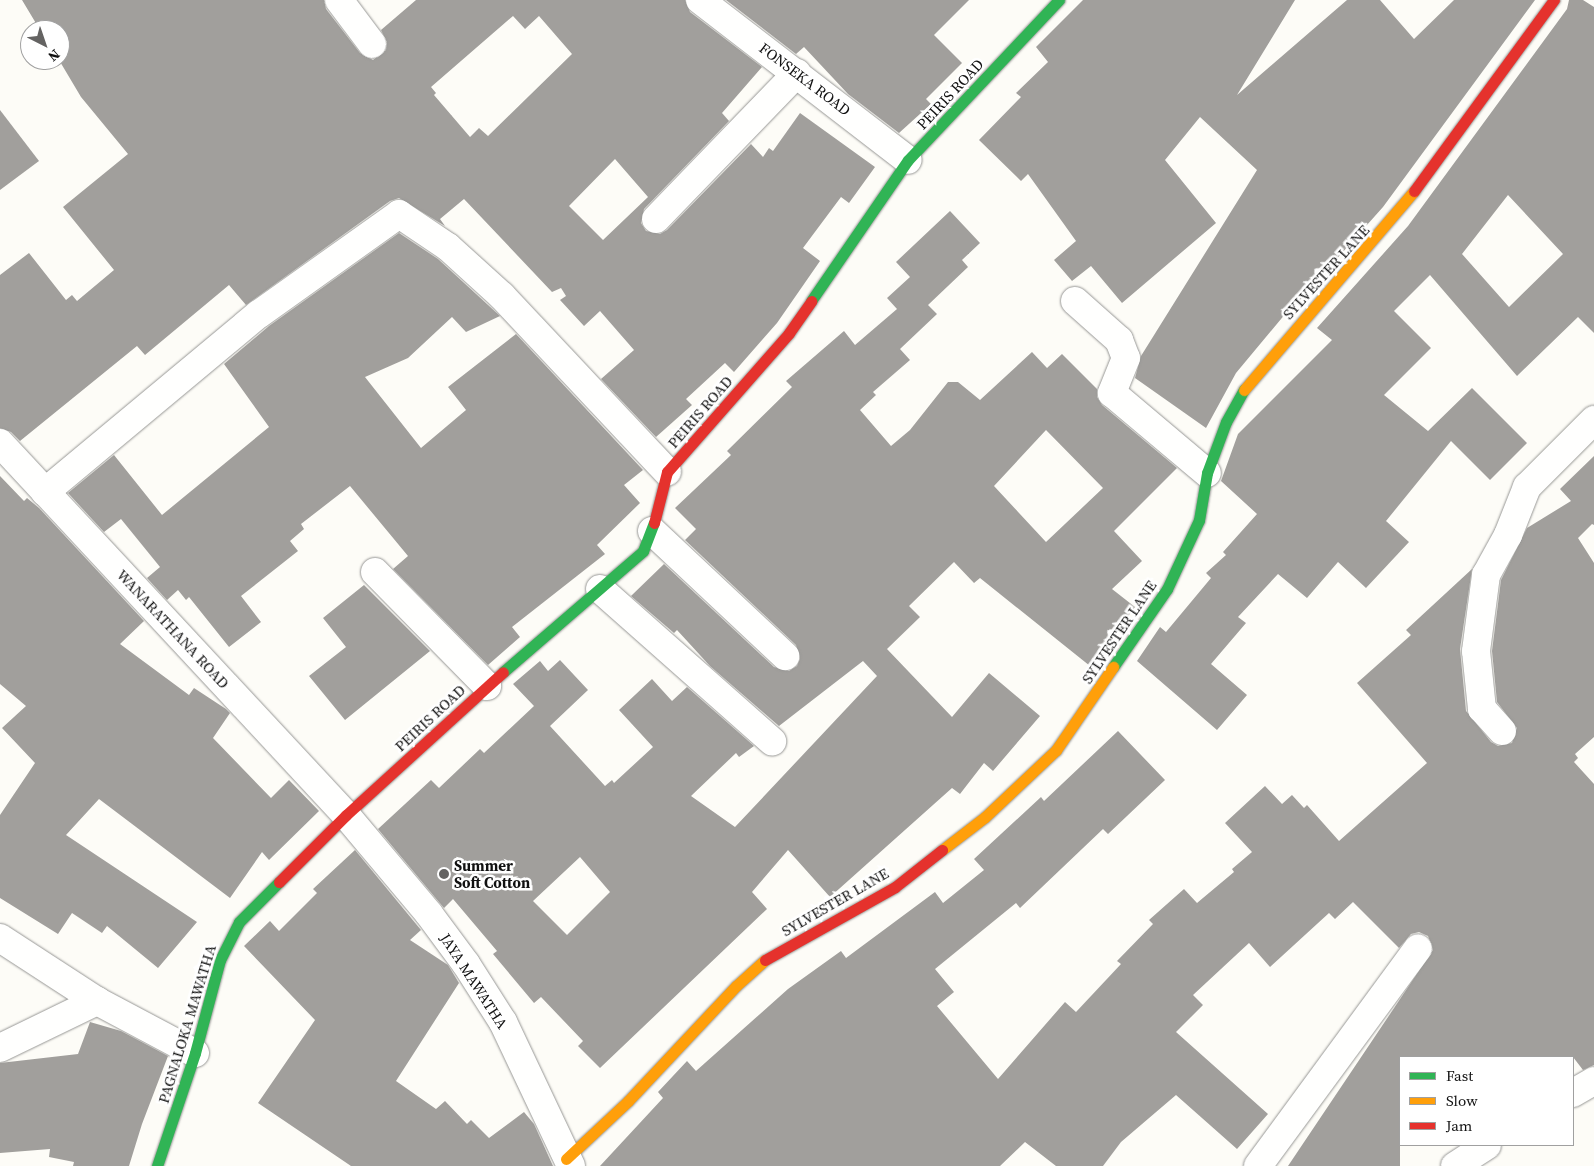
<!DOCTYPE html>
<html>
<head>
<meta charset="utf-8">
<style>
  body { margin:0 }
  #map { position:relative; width:1594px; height:1166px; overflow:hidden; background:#fdfcf7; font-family:"Source Serif 4",serif }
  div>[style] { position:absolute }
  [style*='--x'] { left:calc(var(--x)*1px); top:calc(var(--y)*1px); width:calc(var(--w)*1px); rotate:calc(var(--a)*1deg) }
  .building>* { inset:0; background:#a19f9c }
  .roads { filter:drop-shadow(0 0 1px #979795) drop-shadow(0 0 1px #979795) }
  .street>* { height:28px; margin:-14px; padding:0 14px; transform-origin:14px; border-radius:14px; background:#fffffe }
  .fast>* { height:11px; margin:-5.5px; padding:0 5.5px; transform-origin:5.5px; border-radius:5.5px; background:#30b455 }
  .slow>* { height:11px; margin:-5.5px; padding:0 5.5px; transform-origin:5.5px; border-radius:5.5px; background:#ff9f0a }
  .jam>* { height:11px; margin:-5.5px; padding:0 5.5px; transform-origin:5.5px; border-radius:5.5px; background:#e5322d }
  .dots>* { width:14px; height:14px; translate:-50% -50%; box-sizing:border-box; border:2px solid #fff; border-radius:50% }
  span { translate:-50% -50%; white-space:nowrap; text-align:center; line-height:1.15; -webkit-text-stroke:5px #fff; paint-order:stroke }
  .street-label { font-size:15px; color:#111 }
  .poi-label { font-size:15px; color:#111; font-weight:700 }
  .left { translate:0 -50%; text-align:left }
  .legend { position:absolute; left:1399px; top:1056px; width:175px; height:90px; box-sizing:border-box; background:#fff; border:1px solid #a0a0a0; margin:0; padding:6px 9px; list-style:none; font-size:15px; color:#111 }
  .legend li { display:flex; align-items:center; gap:10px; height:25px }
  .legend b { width:25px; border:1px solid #a0a0a0 }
  .north { position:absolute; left:20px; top:20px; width:50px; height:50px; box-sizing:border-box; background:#fff; border:1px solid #a0a0a0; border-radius:50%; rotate:139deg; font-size:14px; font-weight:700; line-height:20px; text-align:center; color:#111 }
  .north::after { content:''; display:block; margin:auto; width:18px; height:22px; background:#646362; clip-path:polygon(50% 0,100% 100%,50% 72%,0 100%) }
</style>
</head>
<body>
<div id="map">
  <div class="building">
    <div style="clip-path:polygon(evenodd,22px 0,324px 0,326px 9px,360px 53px,373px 60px,386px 50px,387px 42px,381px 30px,416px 0,685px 0,690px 12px,762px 67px,722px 113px,729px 121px,644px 209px,641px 223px,646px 231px,660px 234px,667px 230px,751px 144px,763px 157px,769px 148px,773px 151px,800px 113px,875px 167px,849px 203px,841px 197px,803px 248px,820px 261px,777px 323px,734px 372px,725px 363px,686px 399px,692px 405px,656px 437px,601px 379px,634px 350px,600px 311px,584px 326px,560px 300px,566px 296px,561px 288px,552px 292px,464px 199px,440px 219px,445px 226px,399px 198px,390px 201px,246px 305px,229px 285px,145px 355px,137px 346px,20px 441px,11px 432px,0 428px,0 275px,29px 253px,66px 300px,72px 295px,77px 301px,114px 270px,63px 207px,128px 154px,81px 97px,59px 60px,60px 30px,40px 30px,22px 0,513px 16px,525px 29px,539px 16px,572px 54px,488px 136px,479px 128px,470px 137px,434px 95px,436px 93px,431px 87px,513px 16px,22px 0,615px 159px,648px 197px,603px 240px,569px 206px,615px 159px)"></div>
    <div style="clip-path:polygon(726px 0,969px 0,934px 35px,962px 63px,926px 99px,931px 104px,899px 133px,848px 94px,804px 47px,796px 54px)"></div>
    <div style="clip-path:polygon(1083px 0,1295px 0,1237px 95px,1347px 0,1380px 0,1414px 39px,1454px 0,1535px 0,1383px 207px,1293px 308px,1291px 307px,1236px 373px,1206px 428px,1135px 378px,1141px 356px,1257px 170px,1200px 117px,1165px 160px,1216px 223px,1122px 303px,1091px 266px,1072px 281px,1054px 260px,1076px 241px,1028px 174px,1021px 181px,979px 140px,1021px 97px,1016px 93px,1048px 62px,1036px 47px)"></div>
    <div style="clip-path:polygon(evenodd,1569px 0,1583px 0,1594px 7px,1594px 333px,1578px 317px,1517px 376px,1430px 275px,1394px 311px,1431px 348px,1384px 395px,1428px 431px,1472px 388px,1527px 443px,1490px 480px,1451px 441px,1386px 521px,1409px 542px,1366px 588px,1338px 562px,1307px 598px,1278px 574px,1238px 617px,1246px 623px,1211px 664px,1247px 695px,1217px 730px,1137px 661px,1160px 627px,1166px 632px,1211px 578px,1206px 573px,1226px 555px,1223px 552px,1257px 514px,1221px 481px,1238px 434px,1332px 340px,1317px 328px,1408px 226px,1567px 9px,1569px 0,1508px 195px,1563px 254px,1509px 307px,1462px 254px,1508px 195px)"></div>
    <div style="clip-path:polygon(0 110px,39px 161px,0 190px)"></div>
    <div style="clip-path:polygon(evenodd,950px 211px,980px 243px,962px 260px,968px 267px,928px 305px,937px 314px,900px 349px,910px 360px,873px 392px,876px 395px,860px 410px,891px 446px,910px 430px,948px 382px,958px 382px,980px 400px,1032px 352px,1047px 368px,1062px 354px,1097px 389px,1097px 397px,1102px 405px,1177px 468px,1114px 531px,1142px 561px,1112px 589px,1135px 607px,1090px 666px,980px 578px,974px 583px,954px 562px,909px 606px,920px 617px,887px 649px,952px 717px,989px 673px,1040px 716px,993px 771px,984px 763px,960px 794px,952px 788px,830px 897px,788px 850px,752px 892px,767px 909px,600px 1068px,578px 1046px,583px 1041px,541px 997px,534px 1003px,493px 954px,497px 951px,453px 899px,444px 908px,378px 829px,431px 780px,439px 788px,480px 749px,484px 753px,534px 706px,513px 684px,540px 661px,548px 671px,560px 660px,588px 690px,550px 726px,605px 786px,612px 780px,614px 783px,653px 747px,619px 710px,652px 679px,672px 701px,687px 687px,754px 746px,739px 757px,736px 753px,691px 796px,735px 827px,877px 676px,863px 661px,779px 726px,710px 666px,677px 630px,674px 633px,631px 596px,664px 564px,774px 667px,789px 671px,797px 666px,800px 659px,796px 645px,685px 540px,696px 529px,675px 508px,731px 455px,727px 451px,792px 387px,786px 381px,844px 331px,855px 345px,897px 309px,887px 298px,910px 277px,896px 262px,950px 211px,1046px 430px,1103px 488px,1046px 542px,994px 486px,1046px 430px,950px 211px,580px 857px,610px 892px,567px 935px,533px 901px,580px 857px)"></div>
    <div style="clip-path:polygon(399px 233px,438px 259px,500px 316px,466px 332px,452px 317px,408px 358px,365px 377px,421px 448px,466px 410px,448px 387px,516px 334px,643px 470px,624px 485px,640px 503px,597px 545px,605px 554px,512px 627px,520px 637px,488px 665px,393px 569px,408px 556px,350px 486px,301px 524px,304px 529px,290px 541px,298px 551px,241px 596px,261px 622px,229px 647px,189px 597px,186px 600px,178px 590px,167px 600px,147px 578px,160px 567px,121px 519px,104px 532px,68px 493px,114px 455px,162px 515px,269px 427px,224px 364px,269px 326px)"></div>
    <div style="clip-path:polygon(1594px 456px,1594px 525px,1592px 524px,1578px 538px,1594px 563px,1594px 737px,1575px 754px,1578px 758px,1574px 762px,1594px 784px,1594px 1065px,1583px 1070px,1573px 1057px,1400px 1057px,1400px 1166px,1288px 1166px,1433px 950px,1428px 936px,1419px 932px,1411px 934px,1399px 948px,1353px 902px,1335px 919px,1329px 913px,1270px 967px,1249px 943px,1193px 995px,1203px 1005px,1176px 1032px,1268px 1114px,1237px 1149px,1176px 1095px,1121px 1142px,1103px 1166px,1056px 1166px,1025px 1142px,1000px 1166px,600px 1166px,663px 1098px,658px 1092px,687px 1061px,696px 1071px,788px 989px,841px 951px,846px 958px,935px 892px,943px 903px,984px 870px,974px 859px,1041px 797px,1044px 801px,1118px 731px,1165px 780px,1108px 834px,1103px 829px,1020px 908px,1016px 903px,935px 969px,954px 992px,937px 1006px,998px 1079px,1065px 1002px,1076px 1012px,1121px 964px,1117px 961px,1153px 924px,1149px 920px,1184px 889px,1197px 903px,1234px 872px,1232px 869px,1252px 852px,1225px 823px,1265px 786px,1282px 804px,1292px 795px,1304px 808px,1307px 805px,1339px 841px,1427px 763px,1357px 683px,1411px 635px,1406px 630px,1472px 569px,1460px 649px,1466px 711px,1491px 742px,1498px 746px,1512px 743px,1517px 728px,1497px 702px,1492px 651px,1501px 580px,1527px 528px,1571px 501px,1560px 489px)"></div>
    <div style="clip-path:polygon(0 476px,24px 501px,27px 498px,39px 508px,144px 621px,120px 644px,189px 695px,194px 688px,226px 709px,230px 713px,213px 738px,271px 798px,289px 780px,319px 811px,269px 860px,262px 852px,230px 898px,99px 799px,66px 835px,197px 922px,158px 968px,107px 926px,102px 933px,72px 913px,58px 934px,0 898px,0 815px,35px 763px,2px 728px,26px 706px,0 684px)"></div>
    <div style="clip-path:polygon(364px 585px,430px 651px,345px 720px,309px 676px,346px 647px,323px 618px)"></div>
    <div style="clip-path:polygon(355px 850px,421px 930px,410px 940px,448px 965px,459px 983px,396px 1081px,436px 1109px,445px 1101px,467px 1124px,471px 1120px,489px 1138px,524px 1112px,534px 1124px,553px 1166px,351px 1166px,258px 1103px,315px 1020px,244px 946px,270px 921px,279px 931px,317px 893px,313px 889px)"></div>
    <div style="clip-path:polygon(90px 1022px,121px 1031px,168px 1056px,142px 1124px,129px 1166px,73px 1166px,74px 1162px,49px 1157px,50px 1149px,0 1153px,0 1063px,78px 1054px)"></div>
  </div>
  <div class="roads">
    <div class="street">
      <div style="--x:339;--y:0;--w:55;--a:53.1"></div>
      <div style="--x:700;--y:0;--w:262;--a:37.6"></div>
      <div style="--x:656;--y:219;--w:203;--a:-46"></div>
      <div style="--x:1075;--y:301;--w:59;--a:41.6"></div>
      <div style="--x:1119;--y:340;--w:19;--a:69"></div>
      <div style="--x:1126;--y:358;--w:38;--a:112"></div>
      <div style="--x:1112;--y:393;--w:124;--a:40.1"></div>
      <div style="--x:0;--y:443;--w:508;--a:47.07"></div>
      <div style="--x:346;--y:815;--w:129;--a:50"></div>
      <div style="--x:429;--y:914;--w:62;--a:53.5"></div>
      <div style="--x:466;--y:964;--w:69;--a:57.5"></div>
      <div style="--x:503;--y:1022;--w:159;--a:64.7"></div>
      <div style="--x:45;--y:492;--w:278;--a:-39.8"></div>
      <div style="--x:259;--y:314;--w:172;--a:-35.5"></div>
      <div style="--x:399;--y:214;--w:59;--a:34"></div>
      <div style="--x:448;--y:247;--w:73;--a:42.2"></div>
      <div style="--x:502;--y:296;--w:241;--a:46.8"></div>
      <div style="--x:652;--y:531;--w:183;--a:43.2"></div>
      <div style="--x:375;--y:572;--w:160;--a:45.5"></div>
      <div style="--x:600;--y:589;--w:230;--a:41.5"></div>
      <div style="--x:1502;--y:731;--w:30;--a:-132"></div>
      <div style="--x:1482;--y:709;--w:58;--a:-95.9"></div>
      <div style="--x:1476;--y:651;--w:77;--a:-82.5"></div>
      <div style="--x:1486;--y:575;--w:46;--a:-61.2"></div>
      <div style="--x:1508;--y:535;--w:52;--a:-68.4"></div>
      <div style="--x:1527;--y:487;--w:95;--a:-45"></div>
      <div style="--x:0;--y:938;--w:116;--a:33"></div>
      <div style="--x:97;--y:1001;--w:111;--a:28"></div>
      <div style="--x:0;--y:1048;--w:108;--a:-25.9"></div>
      <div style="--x:1573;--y:1093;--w:24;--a:-30"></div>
      <div style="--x:1258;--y:1166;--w:270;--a:-53.7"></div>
      <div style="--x:1455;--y:1166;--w:38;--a:-33"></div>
    </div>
    <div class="fast">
      <div style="--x:811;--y:301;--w:171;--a:-55.5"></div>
      <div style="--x:908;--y:160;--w:220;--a:-46.7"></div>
      <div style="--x:1113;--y:667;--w:95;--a:-55.3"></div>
      <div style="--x:1167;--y:589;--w:76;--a:-65.1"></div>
      <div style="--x:1199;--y:520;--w:48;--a:-80.3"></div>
      <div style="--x:1207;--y:473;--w:54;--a:-69.6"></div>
      <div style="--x:1226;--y:422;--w:37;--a:-61"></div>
      <div style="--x:503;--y:672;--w:185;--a:-40.8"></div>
      <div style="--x:643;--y:551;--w:30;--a:-69"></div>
      <div style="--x:157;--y:1166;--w:119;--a:-71.4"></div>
      <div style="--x:195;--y:1053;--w:96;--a:-75"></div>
      <div style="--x:220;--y:960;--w:42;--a:-63.4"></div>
      <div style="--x:239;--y:922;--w:57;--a:-45"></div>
    </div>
    <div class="slow">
      <div style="--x:1244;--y:390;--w:262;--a:-49.5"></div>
      <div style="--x:942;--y:850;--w:54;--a:-37.5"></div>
      <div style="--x:985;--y:817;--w:98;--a:-43.3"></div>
      <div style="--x:1056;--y:750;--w:101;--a:-55.5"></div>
      <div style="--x:566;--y:1159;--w:85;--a:-43.1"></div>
      <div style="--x:628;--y:1101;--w:158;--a:-46.8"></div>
      <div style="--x:736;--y:986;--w:39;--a:-42"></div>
    </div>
    <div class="jam">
      <div style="--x:1414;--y:191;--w:237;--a:-53.8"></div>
      <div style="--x:654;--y:523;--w:53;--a:-75.7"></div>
      <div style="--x:667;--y:472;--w:185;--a:-48.7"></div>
      <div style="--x:789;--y:333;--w:39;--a:-55"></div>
      <div style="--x:279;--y:882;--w:95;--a:-45"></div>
      <div style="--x:346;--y:815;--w:212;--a:-42.3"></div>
      <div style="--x:765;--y:960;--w:149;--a:-29.3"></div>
      <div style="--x:895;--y:887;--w:60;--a:-38.2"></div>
    </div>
  </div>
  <div class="dots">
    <div style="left:444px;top:874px;background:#646362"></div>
  </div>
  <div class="street-label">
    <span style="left:805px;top:79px;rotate:37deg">FONSEKA ROAD</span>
    <span style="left:950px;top:94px;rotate:-47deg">PEIRIS ROAD</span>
    <span style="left:1326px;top:272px;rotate:-48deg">SYLVESTER LANE</span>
    <span style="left:700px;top:412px;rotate:-49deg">PEIRIS ROAD</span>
    <span style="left:173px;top:629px;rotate:47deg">WANARATHANA ROAD</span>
    <span style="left:1119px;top:632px;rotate:-56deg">SYLVESTER LANE</span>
    <span style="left:430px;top:718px;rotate:-43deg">PEIRIS ROAD</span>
    <span style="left:835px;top:902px;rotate:-30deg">SYLVESTER LANE</span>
    <span style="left:474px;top:981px;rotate:57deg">JAYA MAWATHA</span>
    <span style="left:187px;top:1024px;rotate:-73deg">PAGNALOKA MAWATHA</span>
  </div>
  <div class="poi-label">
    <span class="left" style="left:454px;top:874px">Summer<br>Soft Cotton</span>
  </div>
  <ul class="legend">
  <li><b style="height:6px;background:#30b455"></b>Fast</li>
  <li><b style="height:6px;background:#ff9f0a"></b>Slow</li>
  <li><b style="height:6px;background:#e5322d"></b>Jam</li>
  </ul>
  <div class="north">N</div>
</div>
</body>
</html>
